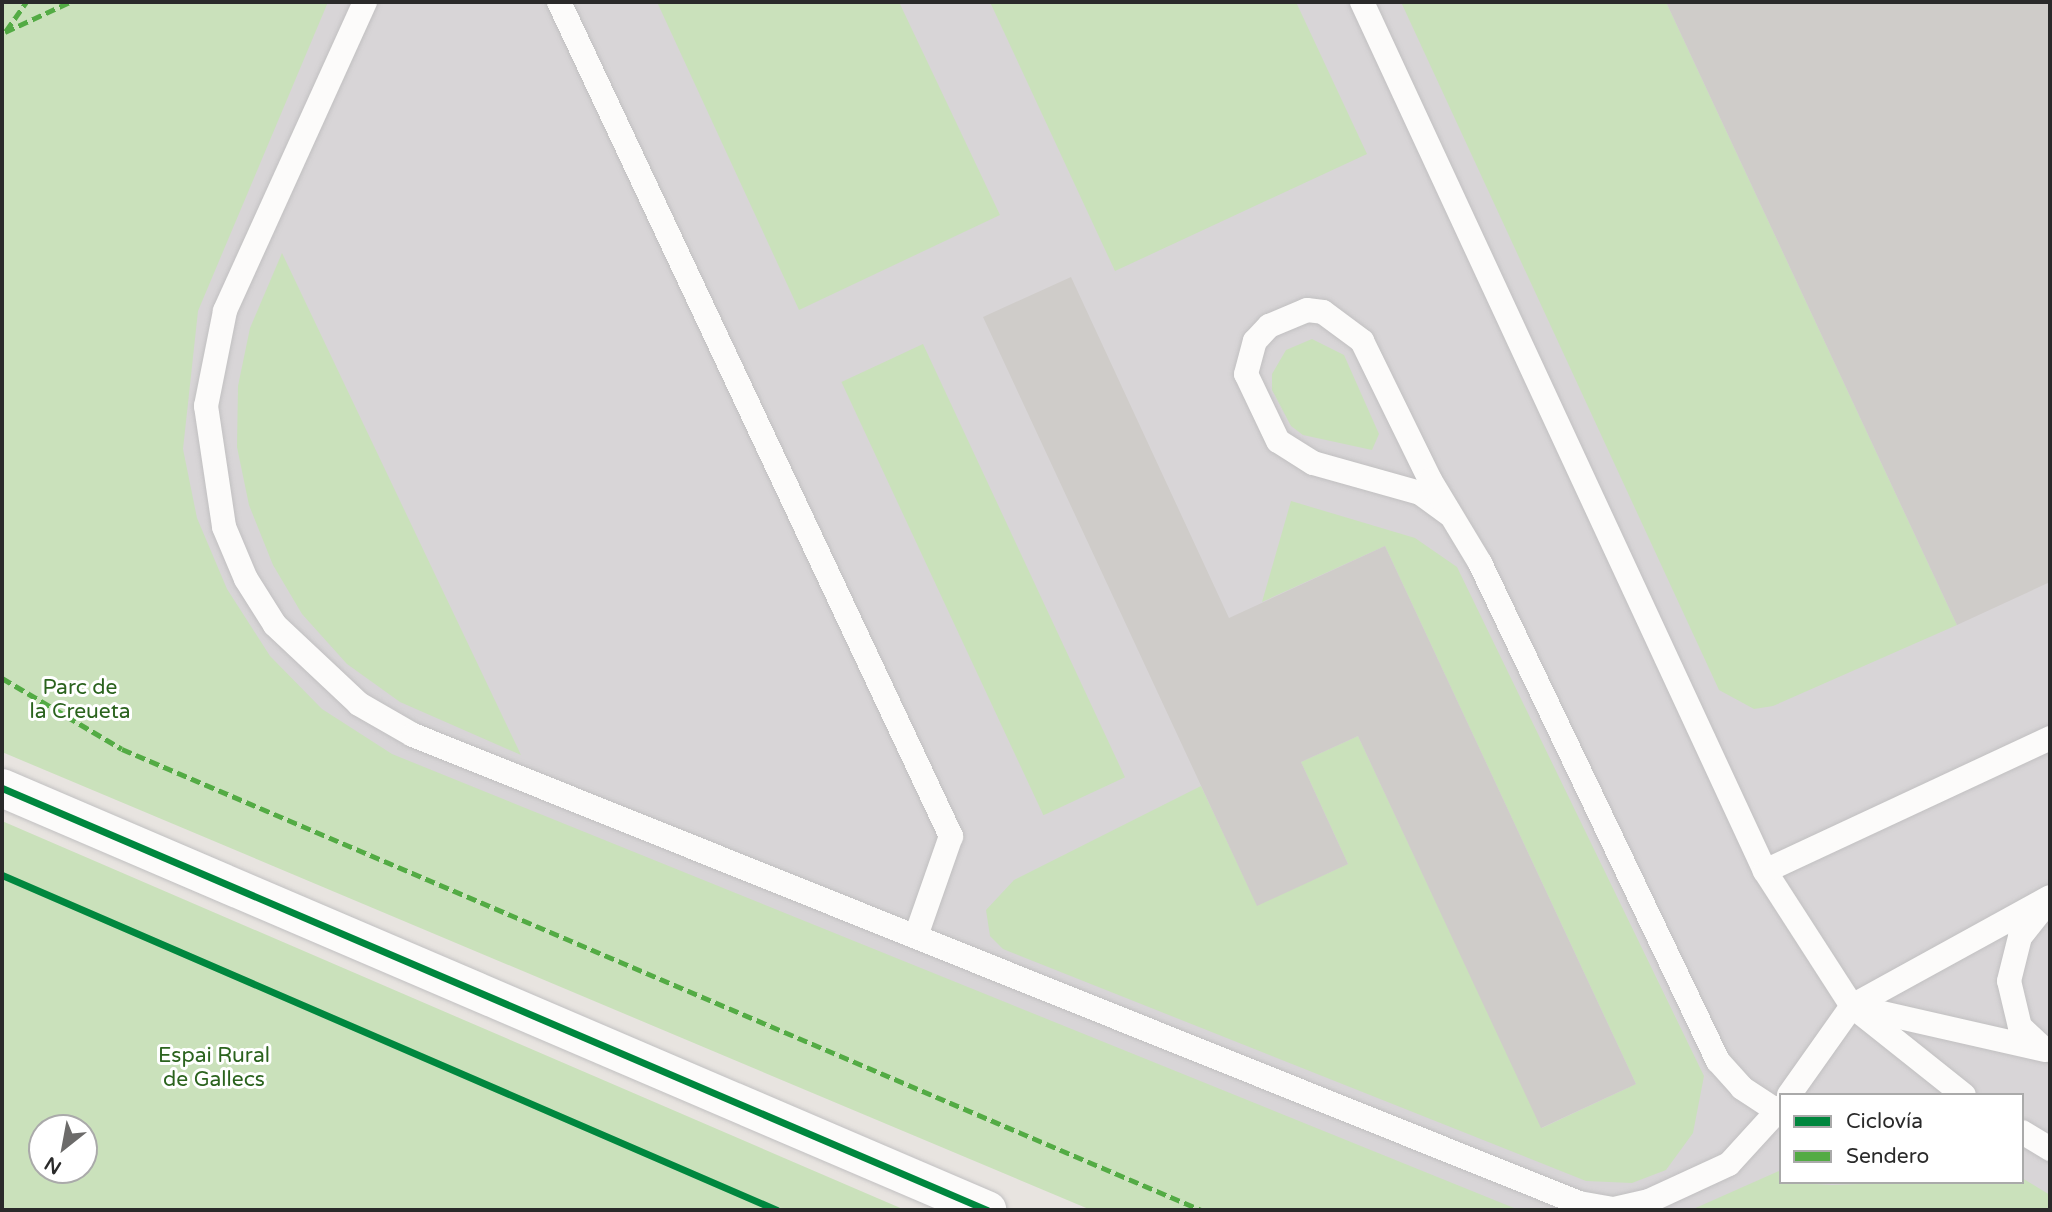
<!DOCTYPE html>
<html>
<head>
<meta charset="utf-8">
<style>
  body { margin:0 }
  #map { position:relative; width:2052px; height:1212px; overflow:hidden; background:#e8e4e0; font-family:"Varela Round",sans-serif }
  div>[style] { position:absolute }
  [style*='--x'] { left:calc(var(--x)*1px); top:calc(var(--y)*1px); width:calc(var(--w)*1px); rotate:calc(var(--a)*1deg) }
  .industrial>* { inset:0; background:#d8d5d7 }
  .green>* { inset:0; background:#cae1bb; transform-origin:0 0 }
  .building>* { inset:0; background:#cfccc9 }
  .path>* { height:4.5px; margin-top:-2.25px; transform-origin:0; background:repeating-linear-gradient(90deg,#c6c6c5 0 5px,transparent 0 8.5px) }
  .roads { filter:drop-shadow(0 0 2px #c1c0c1) drop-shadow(0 0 2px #c1c0c1) }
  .lane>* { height:24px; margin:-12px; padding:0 12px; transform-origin:12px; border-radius:12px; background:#fcfbfa }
  .secondary>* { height:38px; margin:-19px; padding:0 19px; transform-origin:19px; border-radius:19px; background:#fcfbfa }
  .quiet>* { height:5px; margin-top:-2.5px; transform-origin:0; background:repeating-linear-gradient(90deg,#53ab44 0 10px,transparent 0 15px) }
  .cycleway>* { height:7px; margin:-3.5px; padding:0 3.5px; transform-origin:3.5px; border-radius:3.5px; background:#00873e }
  span { translate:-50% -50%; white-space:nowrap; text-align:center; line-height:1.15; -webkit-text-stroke:6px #fff; paint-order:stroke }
  .park-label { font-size:21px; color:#2b631e }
  .frame { position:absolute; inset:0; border:4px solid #2a2a2a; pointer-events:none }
  .legend { position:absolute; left:1779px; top:1093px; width:245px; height:91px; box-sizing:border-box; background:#fff; border:2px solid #aaa; margin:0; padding:9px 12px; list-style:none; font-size:21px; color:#2a2a2a }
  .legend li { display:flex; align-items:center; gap:14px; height:35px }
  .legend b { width:35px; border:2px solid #aaa }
  .north { position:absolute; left:28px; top:1114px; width:70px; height:70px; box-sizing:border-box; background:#fff; border:2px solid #aaa; border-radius:50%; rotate:211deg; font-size:19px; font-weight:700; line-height:28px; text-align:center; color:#2a2a2a }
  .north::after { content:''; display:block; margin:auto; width:24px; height:32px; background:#6c6b6a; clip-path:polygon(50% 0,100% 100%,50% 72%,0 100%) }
</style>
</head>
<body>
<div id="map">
  <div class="industrial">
    <div style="clip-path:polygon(evenodd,201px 2px,2050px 2px,2050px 1210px,1360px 1210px,225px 735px,118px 128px,201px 2px,1781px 1095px,2022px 1095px,2022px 1182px,1781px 1182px,1781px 1095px)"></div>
  </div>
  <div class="green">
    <div style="clip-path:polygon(2px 2px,328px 2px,198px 311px,183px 449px,197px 518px,227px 589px,270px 656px,322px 709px,392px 754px,1519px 1210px,1091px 1210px,2px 752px)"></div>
    <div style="clip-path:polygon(657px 2px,899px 2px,1000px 215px,799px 310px)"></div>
    <div style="clip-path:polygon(990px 2px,1296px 2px,1367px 154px,1115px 271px)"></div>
    <div style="clip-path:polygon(1401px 2px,1666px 2px,1957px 625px,1773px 706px,1754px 709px,1719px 690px)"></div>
    <div style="clip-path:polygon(282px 253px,521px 755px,400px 702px,347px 664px,302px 614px,273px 565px,249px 505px,237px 447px,238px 386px,250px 328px)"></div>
    <div style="clip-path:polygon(1312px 339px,1344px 355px,1379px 434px,1372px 450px,1303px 435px,1291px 426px,1272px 390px,1272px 374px,1286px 350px)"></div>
    <div style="left:923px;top:344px;width:478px;height:90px;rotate:65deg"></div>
    <div style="clip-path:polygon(1291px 501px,1415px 538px,1457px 567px,1704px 1076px,1693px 1133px,1666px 1170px,1632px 1183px,1586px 1181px,1003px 949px,990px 936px,986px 910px,1014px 880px,1201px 786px,1257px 905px,1348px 864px,1301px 762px,1358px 736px,1542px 1128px,1636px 1084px,1385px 546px,1262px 602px)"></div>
    <div style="clip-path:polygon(evenodd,2px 821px,905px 1210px,2px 1210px,2px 821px,42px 1128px,84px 1128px,84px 1170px,42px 1170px,42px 1128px)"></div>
    <div style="clip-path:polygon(1781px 1170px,1781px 1182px,1832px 1185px,2022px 1178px,2050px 1195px,2050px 1210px,1691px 1210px)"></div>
  </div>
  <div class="building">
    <div style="clip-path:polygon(1666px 2px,2050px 2px,2050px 582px,1957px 625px)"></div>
    <div style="clip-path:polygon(1071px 277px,1229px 618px,1385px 546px,1636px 1084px,1541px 1128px,1358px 736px,1301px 762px,1348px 864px,1257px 906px,983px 317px)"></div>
  </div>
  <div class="path">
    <div style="--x:2;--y:875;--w:844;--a:23.38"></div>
  </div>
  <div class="roads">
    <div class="lane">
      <div style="--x:365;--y:2;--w:339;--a:114.4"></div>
      <div style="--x:225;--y:311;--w:97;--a:101.3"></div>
      <div style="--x:206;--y:406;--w:122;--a:81.5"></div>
      <div style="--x:224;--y:527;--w:56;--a:67.1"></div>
      <div style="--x:246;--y:579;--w:54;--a:57.8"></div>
      <div style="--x:275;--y:625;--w:115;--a:43.2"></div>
      <div style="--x:359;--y:704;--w:62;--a:29.9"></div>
      <div style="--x:413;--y:735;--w:1256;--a:21.87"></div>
      <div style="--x:1579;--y:1203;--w:36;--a:10"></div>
      <div style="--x:1614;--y:1209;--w:36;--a:-13"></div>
      <div style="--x:1649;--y:1201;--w:88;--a:-24.8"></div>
      <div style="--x:1729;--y:1164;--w:77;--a:-47.6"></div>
      <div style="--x:559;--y:2;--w:922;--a:64.83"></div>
      <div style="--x:951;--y:836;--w:106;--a:109.3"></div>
      <div style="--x:1362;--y:2;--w:958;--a:65.12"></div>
      <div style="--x:1765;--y:871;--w:161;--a:57.2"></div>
      <div style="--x:1852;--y:1006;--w:143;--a:38.5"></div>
      <div style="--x:1449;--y:514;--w:36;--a:-144"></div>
      <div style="--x:1420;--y:493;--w:111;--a:-164.3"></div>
      <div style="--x:1313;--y:463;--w:41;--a:-147.8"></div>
      <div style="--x:1278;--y:441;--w:74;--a:-115.5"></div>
      <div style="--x:1246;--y:374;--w:34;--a:-75"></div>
      <div style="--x:1255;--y:341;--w:21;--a:-47"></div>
      <div style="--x:1269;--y:326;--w:41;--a:-22.8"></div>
      <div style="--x:1307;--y:310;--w:16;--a:7"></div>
      <div style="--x:1323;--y:312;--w:49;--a:36.6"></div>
      <div style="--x:1362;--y:341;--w:155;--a:63.9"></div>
      <div style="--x:1430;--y:480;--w:97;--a:58.9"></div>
      <div style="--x:1480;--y:563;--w:552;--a:64.46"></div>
      <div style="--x:1718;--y:1061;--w:36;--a:48"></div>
      <div style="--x:1742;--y:1088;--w:42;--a:33.3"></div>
      <div style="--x:1765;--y:871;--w:315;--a:-25"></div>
      <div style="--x:1860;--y:1008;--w:190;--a:12.8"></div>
      <div style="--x:2044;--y:1049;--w:33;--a:-137"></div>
      <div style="--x:2020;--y:1027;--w:47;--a:-103.4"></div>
      <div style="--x:2009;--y:981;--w:45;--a:-76"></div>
      <div style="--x:2020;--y:937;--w:43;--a:-51.5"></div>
      <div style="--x:1789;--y:1095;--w:109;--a:-54.7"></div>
      <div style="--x:1852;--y:1006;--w:226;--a:-28.8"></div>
      <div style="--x:2022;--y:1132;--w:33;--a:31"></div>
    </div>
    <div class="secondary">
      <div style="--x:2;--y:788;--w:1072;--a:23.19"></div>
    </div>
  </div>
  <div class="quiet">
    <div style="--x:6;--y:31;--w:35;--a:-55"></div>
    <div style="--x:5;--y:32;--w:72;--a:-24.8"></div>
    <div style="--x:2;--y:678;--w:139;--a:30.6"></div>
    <div style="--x:122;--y:749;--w:1173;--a:23.13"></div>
  </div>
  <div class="cycleway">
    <div style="--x:2;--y:788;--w:1072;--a:23.19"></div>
    <div style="--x:2;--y:875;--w:844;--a:23.38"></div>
  </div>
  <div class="park-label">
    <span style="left:80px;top:700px">Parc de<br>la Creueta</span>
    <span style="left:214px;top:1068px">Espai Rural<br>de Gallecs</span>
  </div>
  <div class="frame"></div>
  <ul class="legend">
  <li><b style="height:9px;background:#00873e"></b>Ciclovía</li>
  <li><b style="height:9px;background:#53ab44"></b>Sendero</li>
  </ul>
  <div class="north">N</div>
</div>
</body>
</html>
